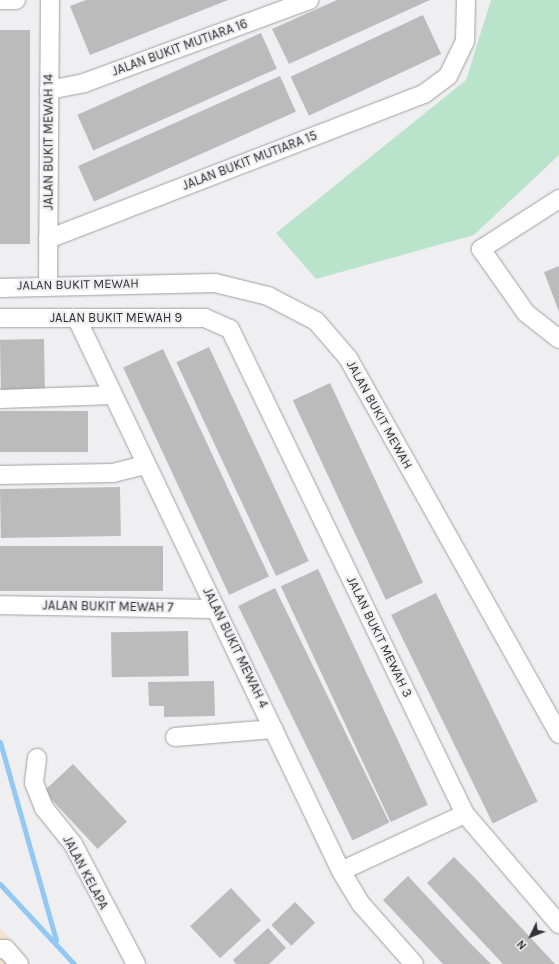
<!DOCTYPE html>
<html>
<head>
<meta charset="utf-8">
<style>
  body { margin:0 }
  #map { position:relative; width:559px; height:964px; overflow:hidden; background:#efeff1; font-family:Karla,sans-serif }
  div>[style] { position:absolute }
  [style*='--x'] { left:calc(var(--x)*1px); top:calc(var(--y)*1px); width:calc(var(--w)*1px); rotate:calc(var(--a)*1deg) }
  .commercial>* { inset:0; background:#f2e3d0 }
  .green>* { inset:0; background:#b9e4cb }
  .stream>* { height:5px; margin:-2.5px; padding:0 2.5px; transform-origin:2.5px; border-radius:2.5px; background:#93c8f2 }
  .building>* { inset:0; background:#bcbbbc; transform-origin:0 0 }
  .roads { filter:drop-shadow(0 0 1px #a0a0a1) drop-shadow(0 0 1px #a0a0a1) }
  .minor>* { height:18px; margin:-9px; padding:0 9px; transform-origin:9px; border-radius:9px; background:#fff }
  span { translate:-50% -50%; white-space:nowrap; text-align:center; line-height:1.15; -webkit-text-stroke:4px #efeff1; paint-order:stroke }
  .street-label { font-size:13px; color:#323233 }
  .north { position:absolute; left:511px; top:916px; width:40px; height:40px; -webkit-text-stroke:3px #efeff1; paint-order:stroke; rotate:227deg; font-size:11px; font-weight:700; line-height:16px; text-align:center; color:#323233 }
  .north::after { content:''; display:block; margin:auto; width:14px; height:18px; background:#323233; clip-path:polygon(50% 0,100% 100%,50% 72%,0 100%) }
</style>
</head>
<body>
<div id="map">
  <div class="commercial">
    <div style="clip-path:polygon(0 928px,17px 946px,30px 964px,0 964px)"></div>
  </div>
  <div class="green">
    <div style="clip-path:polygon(491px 0,559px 0,559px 155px,474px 235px,316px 279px,276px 233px,466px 80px)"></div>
  </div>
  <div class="stream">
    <div style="--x:0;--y:742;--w:206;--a:74.2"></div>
    <div style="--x:0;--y:884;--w:109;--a:47.2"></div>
  </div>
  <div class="building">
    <div style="clip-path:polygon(86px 0,228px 0,90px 55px,70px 6px)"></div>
    <div style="clip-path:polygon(337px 0,430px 0,289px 64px,272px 29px)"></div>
    <div style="left:423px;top:15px;width:43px;height:146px;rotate:65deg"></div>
    <div style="left:0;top:30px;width:30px;height:214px"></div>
    <div style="left:261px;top:33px;width:39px;height:201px;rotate:66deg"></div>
    <div style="left:280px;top:76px;width:39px;height:221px;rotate:66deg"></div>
    <div style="clip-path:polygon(559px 266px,559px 312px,544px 272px)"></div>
    <div style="left:44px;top:339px;width:56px;height:44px;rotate:89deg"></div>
    <div style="left:209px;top:347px;width:236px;height:36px;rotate:65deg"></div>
    <div style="left:163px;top:349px;width:251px;height:44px;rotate:65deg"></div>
    <div style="left:330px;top:383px;width:220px;height:41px;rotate:65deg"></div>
    <div style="left:0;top:411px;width:88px;height:41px"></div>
    <div style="left:120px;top:487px;width:49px;height:120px;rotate:89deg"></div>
    <div style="left:0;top:546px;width:163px;height:45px"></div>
    <div style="left:318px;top:569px;width:260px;height:41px;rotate:65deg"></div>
    <div style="left:275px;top:588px;width:261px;height:41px;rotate:64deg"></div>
    <div style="left:436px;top:593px;width:232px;height:50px;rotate:64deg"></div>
    <div style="left:188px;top:631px;width:45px;height:77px;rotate:89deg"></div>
    <div style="clip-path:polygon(214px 681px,215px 716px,164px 717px,164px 706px,149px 706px,148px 682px)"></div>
    <div style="left:73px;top:764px;width:79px;height:40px;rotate:47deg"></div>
    <div style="clip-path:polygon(454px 857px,475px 878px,555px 964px,503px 964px,457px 915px,427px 883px)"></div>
    <div style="clip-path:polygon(408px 876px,470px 943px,491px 964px,443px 964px,383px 900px)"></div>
    <div style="left:231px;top:888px;width:44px;height:56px;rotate:47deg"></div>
    <div style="left:295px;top:902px;width:29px;height:33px;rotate:46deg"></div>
    <div style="clip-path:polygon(268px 928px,286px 948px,269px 964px,236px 964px,233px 960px)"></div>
  </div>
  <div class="roads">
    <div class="minor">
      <div style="--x:0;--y:0;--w:16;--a:0"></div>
      <div style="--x:49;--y:90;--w:36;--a:-11"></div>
      <div style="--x:84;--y:83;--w:240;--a:-20.2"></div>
      <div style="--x:559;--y:199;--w:93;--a:147.3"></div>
      <div style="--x:481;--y:249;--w:78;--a:54.9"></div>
      <div style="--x:526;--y:313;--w:42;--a:38.2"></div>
      <div style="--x:48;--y:239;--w:403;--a:-21.1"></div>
      <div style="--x:424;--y:94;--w:30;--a:-37"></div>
      <div style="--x:448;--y:76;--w:39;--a:-64"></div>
      <div style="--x:465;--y:41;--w:41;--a:-88.6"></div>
      <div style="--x:48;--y:284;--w:284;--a:-89.6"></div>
      <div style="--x:0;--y:288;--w:215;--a:-1.3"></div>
      <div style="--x:215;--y:283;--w:55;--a:13.8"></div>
      <div style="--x:268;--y:296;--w:54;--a:27.5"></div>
      <div style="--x:316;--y:321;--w:49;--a:49.1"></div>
      <div style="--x:348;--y:358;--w:431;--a:60.7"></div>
      <div style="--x:0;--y:318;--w:205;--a:0"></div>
      <div style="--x:205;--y:318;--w:27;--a:24"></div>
      <div style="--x:230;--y:329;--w:539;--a:64.15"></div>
      <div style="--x:465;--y:814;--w:145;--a:49.5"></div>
      <div style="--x:77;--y:319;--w:612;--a:64.44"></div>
      <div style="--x:341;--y:871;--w:39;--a:59"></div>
      <div style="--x:361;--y:904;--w:80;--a:48.5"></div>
      <div style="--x:0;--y:399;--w:113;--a:-2"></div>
      <div style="--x:0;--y:475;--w:113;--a:-1"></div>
      <div style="--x:113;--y:473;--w:34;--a:-14"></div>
      <div style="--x:0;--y:605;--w:216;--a:1.1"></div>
      <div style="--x:175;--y:737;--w:99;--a:-4.6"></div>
      <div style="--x:37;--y:758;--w:25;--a:97"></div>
      <div style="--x:34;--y:783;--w:27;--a:68"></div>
      <div style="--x:44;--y:808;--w:46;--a:51.1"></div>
      <div style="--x:73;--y:844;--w:136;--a:62.3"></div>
      <div style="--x:341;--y:871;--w:136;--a:-24.7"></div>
      <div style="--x:0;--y:949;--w:6;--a:0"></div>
      <div style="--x:6;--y:949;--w:20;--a:49"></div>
    </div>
  </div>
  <div class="street-label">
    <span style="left:180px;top:48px;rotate:-20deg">JALAN BUKIT MUTIARA 16</span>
    <span style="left:49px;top:142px;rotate:-90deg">JALAN BUKIT MEWAH 14</span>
    <span style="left:250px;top:161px;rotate:-21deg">JALAN BUKIT MUTIARA 15</span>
    <span style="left:78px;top:285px;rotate:-1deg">JALAN BUKIT MEWAH</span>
    <span style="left:116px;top:318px">JALAN BUKIT MEWAH 9</span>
    <span style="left:379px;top:415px;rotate:61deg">JALAN BUKIT MEWAH</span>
    <span style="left:108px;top:607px;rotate:1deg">JALAN BUKIT MEWAH 7</span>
    <span style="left:379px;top:637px;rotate:64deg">JALAN BUKIT MEWAH 3</span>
    <span style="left:235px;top:648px;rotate:64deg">JALAN BUKIT MEWAH 4</span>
    <span style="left:85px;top:873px;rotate:62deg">JALAN KELAPA</span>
  </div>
  <div class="north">N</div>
</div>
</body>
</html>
